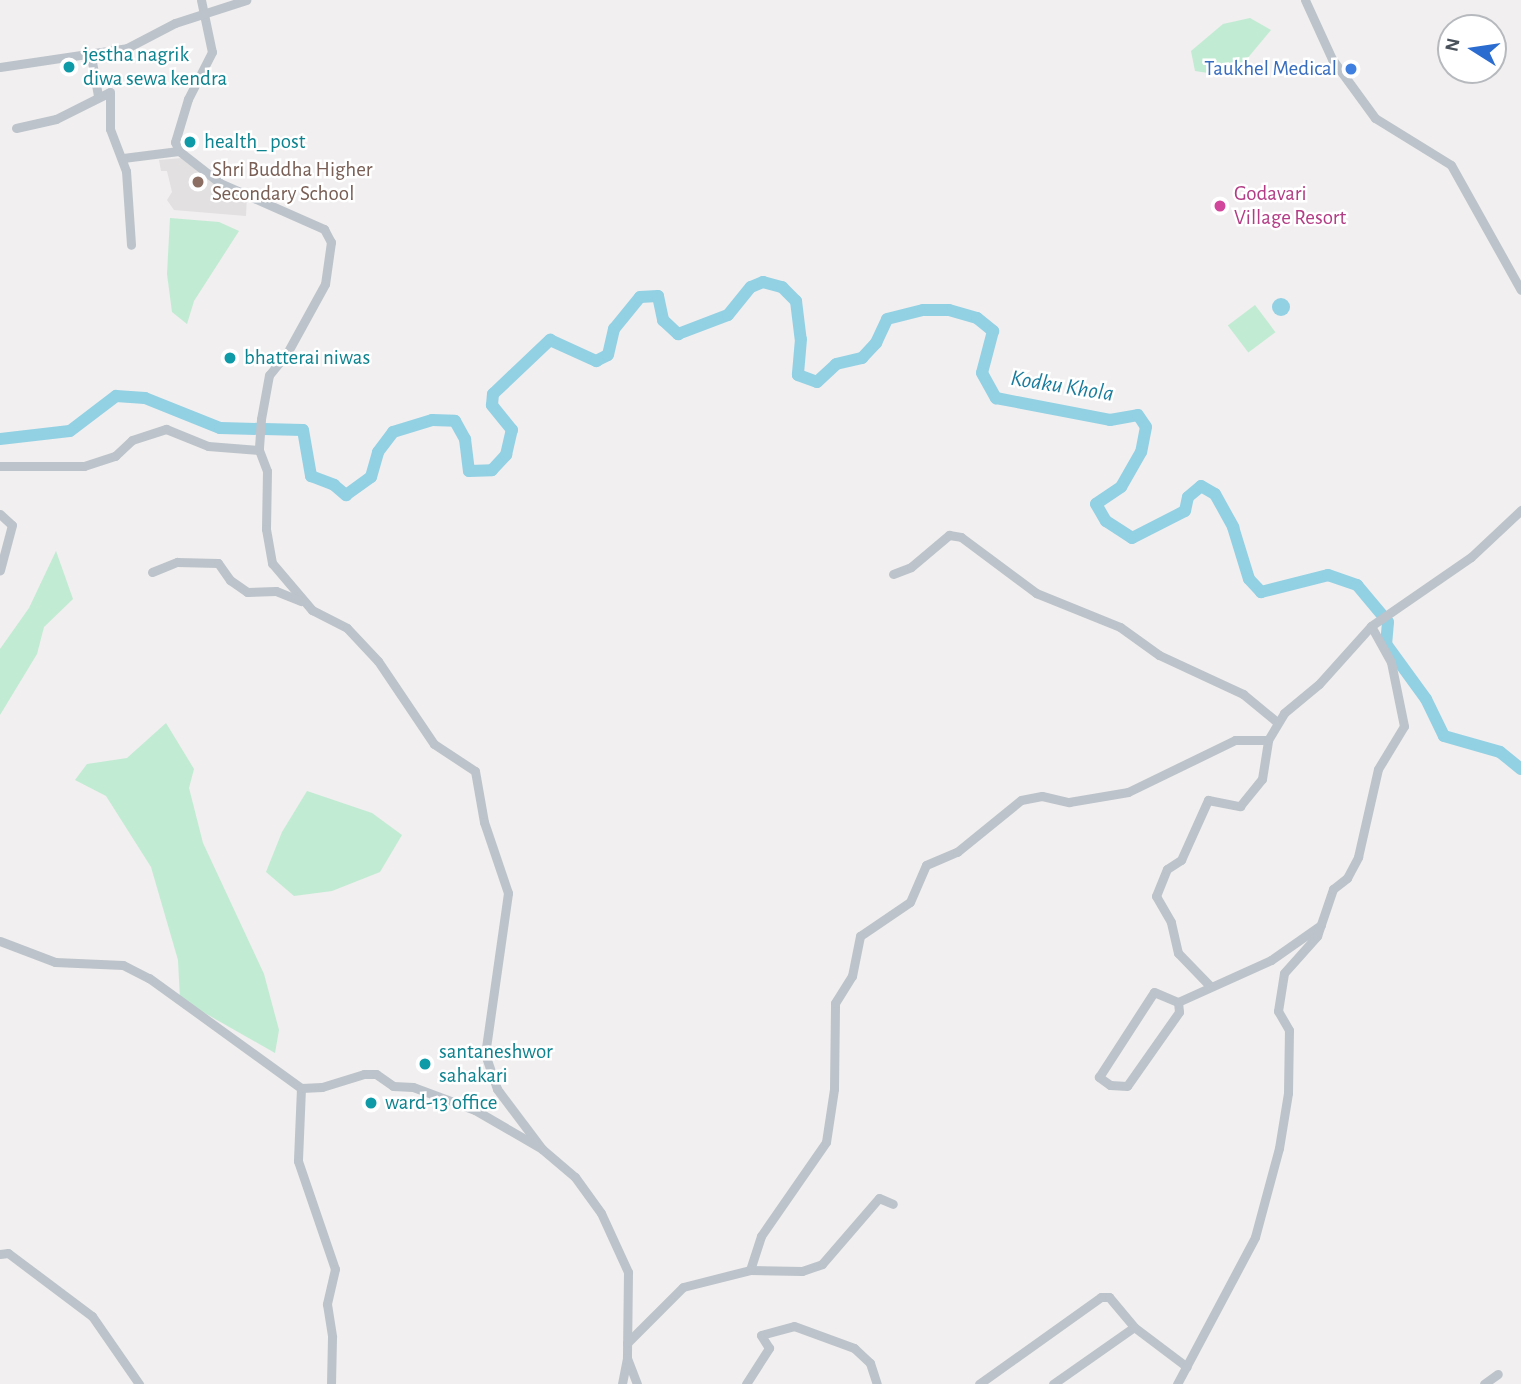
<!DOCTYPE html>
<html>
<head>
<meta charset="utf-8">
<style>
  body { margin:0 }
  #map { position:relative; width:1521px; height:1384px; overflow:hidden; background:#f1efef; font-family:"Alegreya Sans",sans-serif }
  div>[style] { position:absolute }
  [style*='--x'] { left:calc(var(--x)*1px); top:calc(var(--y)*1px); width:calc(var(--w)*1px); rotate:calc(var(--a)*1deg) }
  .education>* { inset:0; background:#e2e0e0 }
  .green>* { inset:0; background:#c1ebd3; transform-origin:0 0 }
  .water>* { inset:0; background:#92d0e4 }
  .round { border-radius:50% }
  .river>* { height:12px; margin:-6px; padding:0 6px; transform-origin:6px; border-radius:6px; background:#92d0e4 }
  .minor>* { height:9px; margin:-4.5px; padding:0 4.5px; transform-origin:4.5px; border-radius:4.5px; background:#bcc3ca }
  .dots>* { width:19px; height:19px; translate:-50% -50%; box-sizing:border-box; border:4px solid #fff; border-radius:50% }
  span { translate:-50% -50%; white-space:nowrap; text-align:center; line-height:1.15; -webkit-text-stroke:5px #fff; paint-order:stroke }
  .culture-label { font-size:21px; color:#0d838f }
  .left { translate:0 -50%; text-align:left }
  .shop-label { font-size:21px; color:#366cbe }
  .right { translate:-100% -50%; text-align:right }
  .education-label { font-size:21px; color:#785e54 }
  .hotel-label { font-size:21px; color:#b23c85 }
  .water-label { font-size:23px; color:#1a7c9c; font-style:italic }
  .north { position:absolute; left:1437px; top:14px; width:70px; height:70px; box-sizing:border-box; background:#fff; border:2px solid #b6b9bd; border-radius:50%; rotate:282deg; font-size:19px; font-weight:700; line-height:28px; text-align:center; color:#49515a }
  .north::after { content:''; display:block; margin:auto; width:24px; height:32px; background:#2a6cd0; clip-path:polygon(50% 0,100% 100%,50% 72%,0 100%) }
</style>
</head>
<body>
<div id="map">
  <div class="education">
    <div style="clip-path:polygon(182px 158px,247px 195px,246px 216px,174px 210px,167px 200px,172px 192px,167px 171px,161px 171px,159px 160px)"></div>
  </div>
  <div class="green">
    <div style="clip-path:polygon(1250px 18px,1271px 30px,1241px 66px,1214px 74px,1195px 71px,1191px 51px,1223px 24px)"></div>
    <div style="clip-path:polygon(170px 218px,219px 222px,239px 231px,194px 301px,187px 324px,172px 312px,167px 274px)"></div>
    <div style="left:1255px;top:305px;width:34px;height:34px;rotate:53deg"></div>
    <div style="clip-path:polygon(56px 551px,73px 599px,44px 627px,37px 654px,0 715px,0 649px,29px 608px)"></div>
    <div style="clip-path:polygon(166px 723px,194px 769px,189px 788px,203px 843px,264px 974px,279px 1030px,275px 1053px,180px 999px,178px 960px,151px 867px,106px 796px,75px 780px,87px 764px,127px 758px)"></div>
    <div style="clip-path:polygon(307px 791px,372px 813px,402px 835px,380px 872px,332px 891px,294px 896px,266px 872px,282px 832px)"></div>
  </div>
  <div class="water">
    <div class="round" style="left:1272px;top:298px;width:18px;height:18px"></div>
  </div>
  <div class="river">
    <div style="--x:0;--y:439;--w:70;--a:-6.5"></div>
    <div style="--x:70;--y:431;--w:58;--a:-37.3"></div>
    <div style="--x:116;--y:396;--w:29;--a:4"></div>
    <div style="--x:145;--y:398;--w:81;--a:21.8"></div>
    <div style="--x:220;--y:428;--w:83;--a:1.4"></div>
    <div style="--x:303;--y:430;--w:47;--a:80.1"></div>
    <div style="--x:311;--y:476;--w:25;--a:21"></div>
    <div style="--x:334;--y:485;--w:16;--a:40"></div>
    <div style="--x:346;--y:495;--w:31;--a:-36"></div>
    <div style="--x:371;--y:477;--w:26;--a:-74"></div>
    <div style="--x:378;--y:452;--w:25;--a:-53"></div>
    <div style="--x:393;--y:432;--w:41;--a:-17.1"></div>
    <div style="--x:432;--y:420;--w:23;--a:2"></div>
    <div style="--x:455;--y:421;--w:21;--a:61"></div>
    <div style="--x:465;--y:439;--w:32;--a:83"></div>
    <div style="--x:469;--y:471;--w:23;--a:-2"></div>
    <div style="--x:492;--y:470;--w:21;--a:-47"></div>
    <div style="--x:506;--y:455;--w:26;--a:-77"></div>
    <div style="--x:512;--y:430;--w:32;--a:-129"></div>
    <div style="--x:492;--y:405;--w:11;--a:-85"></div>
    <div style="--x:493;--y:394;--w:79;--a:-43.5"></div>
    <div style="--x:550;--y:340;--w:51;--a:24.5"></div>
    <div style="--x:596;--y:361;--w:13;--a:-27"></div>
    <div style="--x:608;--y:355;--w:27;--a:-77"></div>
    <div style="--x:614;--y:329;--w:41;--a:-50.9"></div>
    <div style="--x:640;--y:297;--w:18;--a:-3"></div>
    <div style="--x:658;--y:296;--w:25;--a:78"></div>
    <div style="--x:663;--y:320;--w:21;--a:43"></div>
    <div style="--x:678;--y:334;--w:53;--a:-20.8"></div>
    <div style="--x:728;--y:315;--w:36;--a:-51"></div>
    <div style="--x:751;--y:287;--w:13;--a:-23"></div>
    <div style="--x:763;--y:282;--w:20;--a:15"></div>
    <div style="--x:782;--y:287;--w:20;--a:45"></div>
    <div style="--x:796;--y:301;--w:38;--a:83"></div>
    <div style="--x:801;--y:339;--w:36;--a:95"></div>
    <div style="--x:798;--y:375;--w:20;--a:20"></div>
    <div style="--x:817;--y:382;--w:26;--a:-43"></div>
    <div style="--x:836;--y:364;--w:27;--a:-13"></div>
    <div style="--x:862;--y:358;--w:21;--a:-47"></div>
    <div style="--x:876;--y:343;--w:26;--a:-65"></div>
    <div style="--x:887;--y:319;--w:37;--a:-14"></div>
    <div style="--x:923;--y:310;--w:26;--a:0"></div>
    <div style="--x:949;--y:310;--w:29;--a:16"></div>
    <div style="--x:977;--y:318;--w:21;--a:39"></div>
    <div style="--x:993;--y:331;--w:43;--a:104.7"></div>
    <div style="--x:982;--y:373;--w:29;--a:61"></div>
    <div style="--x:996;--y:398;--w:116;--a:10.9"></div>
    <div style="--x:1110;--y:420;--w:28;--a:-10"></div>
    <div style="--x:1138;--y:415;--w:14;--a:56"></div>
    <div style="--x:1146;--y:427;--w:25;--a:101"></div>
    <div style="--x:1141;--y:452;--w:40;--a:119.7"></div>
    <div style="--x:1121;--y:487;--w:30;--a:146"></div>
    <div style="--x:1096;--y:504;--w:20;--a:60"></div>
    <div style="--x:1106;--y:521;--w:31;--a:33"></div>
    <div style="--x:1132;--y:538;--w:59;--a:-27"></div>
    <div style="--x:1185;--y:511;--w:14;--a:-78"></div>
    <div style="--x:1188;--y:497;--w:17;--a:-40"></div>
    <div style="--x:1201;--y:486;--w:16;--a:30"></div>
    <div style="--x:1215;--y:494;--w:38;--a:61"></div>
    <div style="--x:1233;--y:527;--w:54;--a:72.9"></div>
    <div style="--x:1249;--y:579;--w:18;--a:47"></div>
    <div style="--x:1261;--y:592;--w:69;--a:-14.2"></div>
    <div style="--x:1328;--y:575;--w:31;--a:19"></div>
    <div style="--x:1357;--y:585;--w:48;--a:50"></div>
    <div style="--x:1388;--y:622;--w:22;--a:95"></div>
    <div style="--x:1386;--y:644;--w:68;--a:54"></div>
    <div style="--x:1426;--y:699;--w:41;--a:64.1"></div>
    <div style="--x:1444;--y:736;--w:58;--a:15.9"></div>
    <div style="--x:1500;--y:752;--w:27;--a:39"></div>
  </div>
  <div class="minor">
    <div style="--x:201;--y:0;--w:53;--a:78.1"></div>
    <div style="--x:212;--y:52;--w:53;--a:117.1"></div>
    <div style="--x:188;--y:99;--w:45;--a:106.8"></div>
    <div style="--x:175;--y:142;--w:10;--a:66"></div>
    <div style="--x:179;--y:151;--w:52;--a:38"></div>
    <div style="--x:220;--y:183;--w:114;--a:23.9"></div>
    <div style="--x:324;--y:229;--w:15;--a:62"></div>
    <div style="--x:331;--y:242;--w:42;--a:98.1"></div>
    <div style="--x:325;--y:284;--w:79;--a:118.8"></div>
    <div style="--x:287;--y:353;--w:28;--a:129"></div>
    <div style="--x:269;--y:375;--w:45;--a:100.3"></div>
    <div style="--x:261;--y:419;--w:31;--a:94"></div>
    <div style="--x:259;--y:450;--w:22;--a:69"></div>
    <div style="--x:267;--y:471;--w:58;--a:91"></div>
    <div style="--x:266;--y:529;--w:35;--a:80"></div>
    <div style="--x:272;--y:563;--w:62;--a:49.6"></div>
    <div style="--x:312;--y:610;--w:39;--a:27"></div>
    <div style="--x:347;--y:628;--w:45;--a:46.8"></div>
    <div style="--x:378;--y:661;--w:100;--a:56"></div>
    <div style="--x:434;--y:744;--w:49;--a:33.4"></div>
    <div style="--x:475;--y:771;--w:52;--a:80"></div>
    <div style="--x:484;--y:822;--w:75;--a:71.3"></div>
    <div style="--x:508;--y:893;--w:163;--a:98.1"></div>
    <div style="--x:485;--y:1054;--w:37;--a:71"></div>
    <div style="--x:497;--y:1089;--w:75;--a:53.1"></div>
    <div style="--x:1305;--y:0;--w:65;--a:65.4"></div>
    <div style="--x:1332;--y:59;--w:73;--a:53.9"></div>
    <div style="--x:1375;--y:118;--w:89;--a:31.7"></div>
    <div style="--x:1451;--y:165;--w:143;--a:60.8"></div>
    <div style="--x:91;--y:56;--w:40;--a:80"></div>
    <div style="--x:0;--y:67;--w:128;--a:-8.5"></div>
    <div style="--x:127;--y:48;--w:54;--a:-27.5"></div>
    <div style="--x:175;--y:23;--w:75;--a:-17.9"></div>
    <div style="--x:16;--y:128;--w:41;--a:-12.7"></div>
    <div style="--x:56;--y:119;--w:60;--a:-26.6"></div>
    <div style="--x:110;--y:92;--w:37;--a:90"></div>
    <div style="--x:110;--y:129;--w:45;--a:69.1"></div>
    <div style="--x:126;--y:171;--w:74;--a:86.1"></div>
    <div style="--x:123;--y:158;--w:56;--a:-7.1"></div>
    <div style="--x:0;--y:466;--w:84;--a:0"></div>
    <div style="--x:84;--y:466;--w:33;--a:-18"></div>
    <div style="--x:115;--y:456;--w:23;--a:-43"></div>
    <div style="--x:132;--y:440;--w:36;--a:-18"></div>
    <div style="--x:166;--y:429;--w:45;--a:22"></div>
    <div style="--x:208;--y:446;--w:51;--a:4.5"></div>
    <div style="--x:0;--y:514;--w:16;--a:43"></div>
    <div style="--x:12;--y:525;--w:47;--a:104.9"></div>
    <div style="--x:152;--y:572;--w:27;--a:-22"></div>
    <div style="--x:177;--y:562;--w:41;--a:1.4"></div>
    <div style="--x:218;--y:563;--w:21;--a:55"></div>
    <div style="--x:230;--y:580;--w:21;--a:35"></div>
    <div style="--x:247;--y:592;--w:29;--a:-2"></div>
    <div style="--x:276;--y:591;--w:27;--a:22"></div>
    <div style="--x:893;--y:574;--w:19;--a:-21"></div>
    <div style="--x:911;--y:567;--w:50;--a:-40.1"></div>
    <div style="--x:949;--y:535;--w:12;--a:9"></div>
    <div style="--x:961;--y:537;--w:94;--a:36.7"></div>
    <div style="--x:1036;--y:593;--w:91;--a:22"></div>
    <div style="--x:1120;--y:627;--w:48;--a:35.7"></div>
    <div style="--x:1159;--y:655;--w:93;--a:24.9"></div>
    <div style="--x:1243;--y:694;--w:44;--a:39.5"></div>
    <div style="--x:0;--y:941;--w:59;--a:20.9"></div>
    <div style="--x:55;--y:962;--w:68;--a:2.5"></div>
    <div style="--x:123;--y:965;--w:29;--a:27"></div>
    <div style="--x:149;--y:978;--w:188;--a:35.9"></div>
    <div style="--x:301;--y:1088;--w:73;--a:92.4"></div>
    <div style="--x:298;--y:1161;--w:114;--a:71.1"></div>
    <div style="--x:335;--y:1269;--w:36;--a:103"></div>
    <div style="--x:327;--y:1304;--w:33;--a:81"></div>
    <div style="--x:332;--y:1337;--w:47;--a:91.2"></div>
    <div style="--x:1210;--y:986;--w:46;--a:-134.1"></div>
    <div style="--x:1178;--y:953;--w:32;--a:-103"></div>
    <div style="--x:1171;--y:922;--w:30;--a:-120"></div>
    <div style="--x:1156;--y:896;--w:29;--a:-68"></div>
    <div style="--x:1167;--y:869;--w:17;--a:-33"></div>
    <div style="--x:1181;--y:860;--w:66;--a:-65.8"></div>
    <div style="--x:1208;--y:800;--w:33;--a:11"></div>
    <div style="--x:1240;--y:806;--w:35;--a:-51"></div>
    <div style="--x:1262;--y:779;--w:39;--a:-81"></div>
    <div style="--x:1178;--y:1002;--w:10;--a:84"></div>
    <div style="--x:1179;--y:1012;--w:90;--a:125.1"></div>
    <div style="--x:1127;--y:1086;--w:17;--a:-177"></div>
    <div style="--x:1110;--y:1085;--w:14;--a:-144"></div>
    <div style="--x:1099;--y:1077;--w:101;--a:-57.1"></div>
    <div style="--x:1154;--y:992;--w:26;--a:23"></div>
    <div style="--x:1178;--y:1002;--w:102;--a:-24.3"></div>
    <div style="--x:1271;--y:960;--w:61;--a:-35"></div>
    <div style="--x:301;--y:1088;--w:21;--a:-3"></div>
    <div style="--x:322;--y:1087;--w:44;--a:-17.2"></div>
    <div style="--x:364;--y:1074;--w:12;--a:0"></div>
    <div style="--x:376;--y:1074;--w:21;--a:35"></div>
    <div style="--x:393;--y:1086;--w:20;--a:3"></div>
    <div style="--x:413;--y:1087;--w:66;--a:20.4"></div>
    <div style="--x:475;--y:1110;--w:78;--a:30.2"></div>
    <div style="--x:542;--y:1149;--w:43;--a:40.3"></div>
    <div style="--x:575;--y:1177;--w:44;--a:54.2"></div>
    <div style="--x:601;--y:1213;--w:65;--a:65.4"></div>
    <div style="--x:628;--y:1272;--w:86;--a:90.7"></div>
    <div style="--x:627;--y:1358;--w:26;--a:101"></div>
    <div style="--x:0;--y:1254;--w:8;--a:-7"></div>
    <div style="--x:8;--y:1253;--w:105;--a:36.9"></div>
    <div style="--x:92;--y:1316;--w:83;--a:55.3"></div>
    <div style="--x:750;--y:1270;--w:52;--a:1.1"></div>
    <div style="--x:802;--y:1271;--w:21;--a:-19"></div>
    <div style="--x:822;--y:1264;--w:87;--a:-49.2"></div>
    <div style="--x:879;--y:1198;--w:15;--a:23"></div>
    <div style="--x:627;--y:1343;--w:79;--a:-45"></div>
    <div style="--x:683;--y:1287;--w:69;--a:-14.2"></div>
    <div style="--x:750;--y:1270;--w:36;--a:-72"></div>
    <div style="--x:761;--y:1236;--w:114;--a:-55.3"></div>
    <div style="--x:826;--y:1142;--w:54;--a:-81.4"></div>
    <div style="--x:834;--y:1089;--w:86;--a:-89.3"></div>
    <div style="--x:835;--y:1003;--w:32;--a:-58"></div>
    <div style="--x:852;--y:976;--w:41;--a:-78.7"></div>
    <div style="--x:860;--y:936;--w:60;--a:-34.2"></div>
    <div style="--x:910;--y:902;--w:40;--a:-66.6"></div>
    <div style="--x:926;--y:865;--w:34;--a:-23"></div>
    <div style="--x:957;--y:852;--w:82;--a:-39.1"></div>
    <div style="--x:1021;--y:800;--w:21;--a:-11"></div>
    <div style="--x:1042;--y:796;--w:28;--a:13"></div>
    <div style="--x:1069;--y:802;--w:60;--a:-9.6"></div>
    <div style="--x:1128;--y:792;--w:119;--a:-25.9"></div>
    <div style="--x:1235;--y:740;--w:33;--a:0"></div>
    <div style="--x:1268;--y:740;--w:31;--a:-59"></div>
    <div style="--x:1284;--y:713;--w:45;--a:-39.6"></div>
    <div style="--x:1319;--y:684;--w:78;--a:-48.1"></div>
    <div style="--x:627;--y:1358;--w:28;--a:69"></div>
    <div style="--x:746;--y:1384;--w:43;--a:-57.4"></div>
    <div style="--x:769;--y:1348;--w:15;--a:-122"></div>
    <div style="--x:761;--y:1335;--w:34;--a:-15"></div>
    <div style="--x:794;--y:1326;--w:64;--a:20.1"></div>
    <div style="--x:854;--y:1348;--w:22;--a:43"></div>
    <div style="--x:870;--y:1363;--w:22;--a:72"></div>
    <div style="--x:979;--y:1384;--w:150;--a:-35.5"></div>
    <div style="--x:1101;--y:1297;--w:8;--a:0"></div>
    <div style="--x:1109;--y:1297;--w:39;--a:50"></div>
    <div style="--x:1053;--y:1384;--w:99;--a:-35.1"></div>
    <div style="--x:1134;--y:1327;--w:66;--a:37"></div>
    <div style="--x:1177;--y:1384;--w:166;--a:-62"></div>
    <div style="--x:1255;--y:1237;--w:92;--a:-74.9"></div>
    <div style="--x:1279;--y:1148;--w:56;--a:-80.7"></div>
    <div style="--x:1288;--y:1093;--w:63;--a:-89.1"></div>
    <div style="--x:1289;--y:1030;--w:22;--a:-120"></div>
    <div style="--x:1278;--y:1011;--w:38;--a:-81"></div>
    <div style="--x:1284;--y:973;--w:50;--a:-48.3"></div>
    <div style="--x:1317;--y:936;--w:50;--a:-71.2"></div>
    <div style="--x:1333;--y:889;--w:18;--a:-38"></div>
    <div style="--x:1347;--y:878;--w:24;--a:-62"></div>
    <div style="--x:1358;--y:857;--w:90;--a:-77.2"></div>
    <div style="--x:1378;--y:769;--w:50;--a:-58.8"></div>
    <div style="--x:1404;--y:726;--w:65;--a:-101.5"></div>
    <div style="--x:1391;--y:662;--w:41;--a:-119.1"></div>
    <div style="--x:1371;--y:626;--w:121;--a:-34.6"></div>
    <div style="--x:1471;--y:557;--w:69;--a:-43.2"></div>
    <div style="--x:1484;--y:1384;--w:17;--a:-36"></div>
  </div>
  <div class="dots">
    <div style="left:69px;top:67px;background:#0f9aa8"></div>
    <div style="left:1351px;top:69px;background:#3f7fe0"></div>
    <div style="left:190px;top:142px;background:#0f9aa8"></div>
    <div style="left:198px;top:182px;background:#8d6e63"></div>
    <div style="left:1220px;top:206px;background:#d1479c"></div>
    <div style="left:230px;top:358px;background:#0f9aa8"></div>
    <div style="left:425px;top:1064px;background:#0f9aa8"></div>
    <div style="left:371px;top:1103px;background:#0f9aa8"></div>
  </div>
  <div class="culture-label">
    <span class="left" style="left:83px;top:67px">jestha nagrik<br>diwa sewa kendra</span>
    <span class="left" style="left:204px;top:142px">health_ post</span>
    <span class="left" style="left:244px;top:358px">bhatterai niwas</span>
    <span class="left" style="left:439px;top:1064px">santaneshwor<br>sahakari</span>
    <span class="left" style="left:385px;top:1103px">ward-13 office</span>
  </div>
  <div class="shop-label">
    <span class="right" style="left:1337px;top:69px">Taukhel Medical</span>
  </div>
  <div class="education-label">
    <span class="left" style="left:212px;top:182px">Shri Buddha Higher<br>Secondary School</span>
  </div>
  <div class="hotel-label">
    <span class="left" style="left:1234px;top:206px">Godavari<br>Village Resort</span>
  </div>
  <div class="water-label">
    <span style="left:1062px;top:387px;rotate:9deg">Kodku Khola</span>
  </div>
  <div class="north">N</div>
</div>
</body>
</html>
